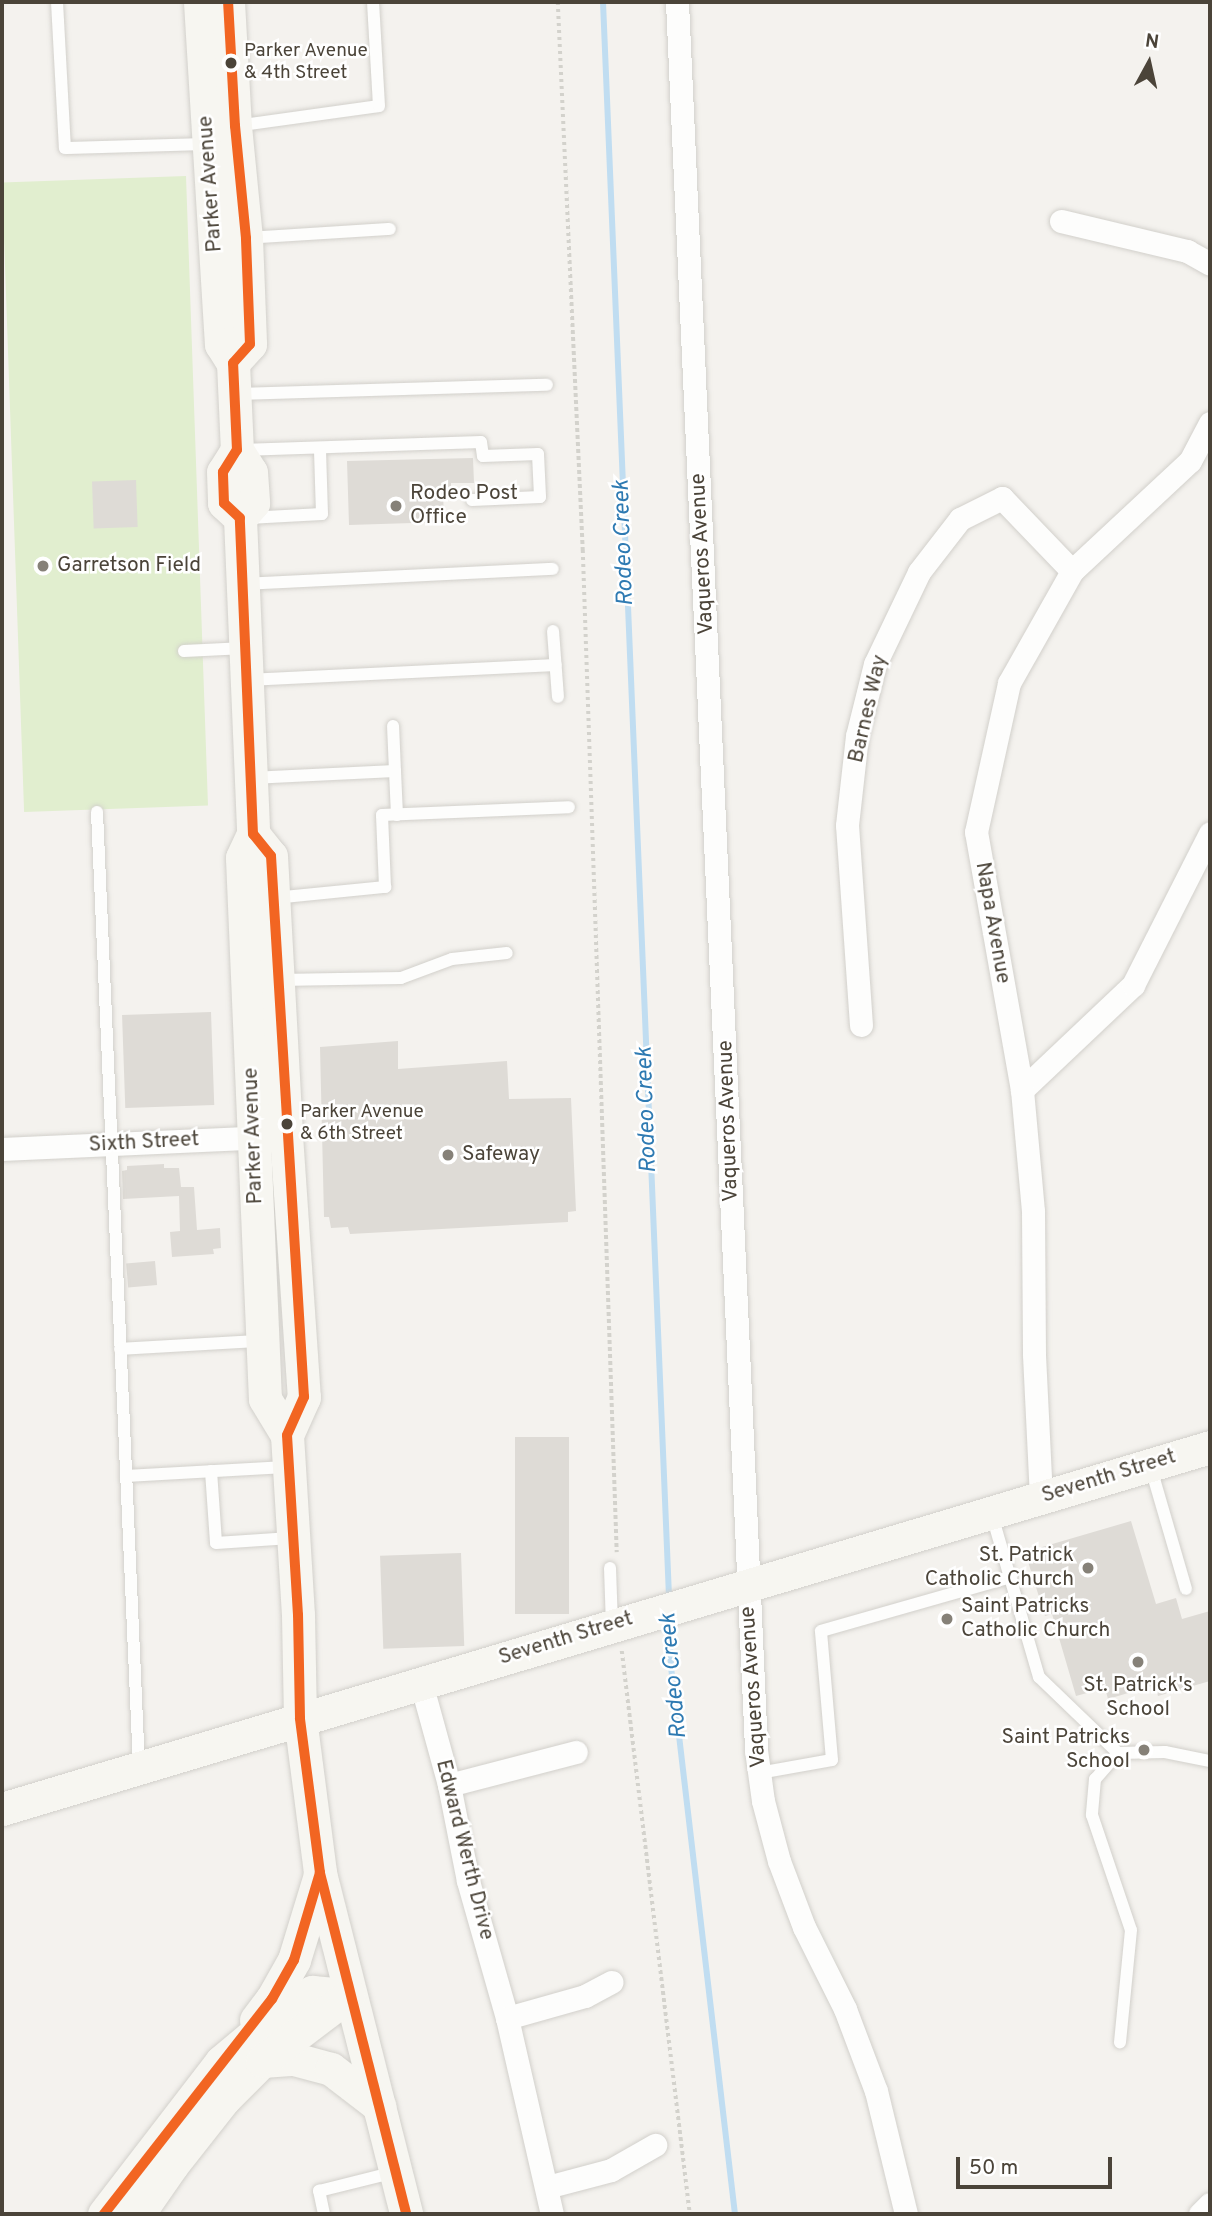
<!DOCTYPE html>
<html>
<head>
<meta charset="utf-8">
<style>
  body { margin:0 }
  #map { position:relative; width:1212px; height:2216px; overflow:hidden; background:#f4f2ee; font-family:Overpass,sans-serif }
  div>[style] { position:absolute }
  [style*='--x'] { left:calc(var(--x)*1px); top:calc(var(--y)*1px); width:calc(var(--w)*1px); rotate:calc(var(--a)*1deg) }
  .green>* { inset:0; background:#e1eecf; transform-origin:0 0 }
  .stream>* { height:6px; margin:-3px; padding:0 3px; transform-origin:3px; border-radius:3px; background:#c0ddf1 }
  .building>* { inset:0; background:#dedbd6; transform-origin:0 0 }
  .path>* { height:3.5px; margin-top:-1.75px; transform-origin:0; background:repeating-linear-gradient(90deg,#d3d2cc 0 3.5px,transparent 0 7px) }
  .roads { filter:drop-shadow(0 0 2px #d2d0cb) drop-shadow(0 0 2px #d2d0cb) }
  .lane>* { height:12px; margin:-6px; padding:0 6px; transform-origin:6px; border-radius:6px; background:#fdfdfc }
  .street>* { height:23px; margin:-11.5px; padding:0 11.5px; transform-origin:11.5px; border-radius:11.5px; background:#fdfdfc }
  .secondary>* { height:33px; margin:-16.5px; padding:0 16.5px; transform-origin:16.5px; border-radius:16.5px; background:#f7f6f1 }
  .bus-1>* { height:10px; margin:-5px; padding:0 5px; transform-origin:5px; border-radius:5px; background:#f26522 }
  .dots>* { width:19px; height:19px; translate:-50% -50%; box-sizing:border-box; border:4px solid #fff; border-radius:50% }
  span { translate:-50% -50%; white-space:nowrap; text-align:center; line-height:1.15; -webkit-text-stroke:5px #fff; paint-order:stroke }
  .bus-label { font-size:19px; color:#4b4439 }
  .left { translate:0 -50%; text-align:left }
  .street-label { font-size:21px; color:#4b4439 }
  .poi-label { font-size:21px; color:#4b4439 }
  .right { translate:-100% -50%; text-align:right }
  .water-label { font-size:23px; color:#2e7ab2; font-style:italic }
  .frame { position:absolute; inset:0; border:4px solid #4b4439; pointer-events:none }
  .north { position:absolute; left:1114px; top:28px; width:70px; height:70px; -webkit-text-stroke:5px #fff; paint-order:stroke; rotate:8deg; font-size:19px; font-weight:700; line-height:28px; text-align:center; color:#4b4439 }
  .north::after { content:''; display:block; margin:auto; width:24px; height:32px; background:#4b4439; clip-path:polygon(50% 0,100% 100%,50% 72%,0 100%) }
  .scale { position:absolute; left:956px; top:2157px; width:156px; height:32px; box-sizing:border-box; border:4px solid #4b4439; border-top:0; padding-left:9px; font-size:21px; line-height:24px; white-space:nowrap; color:#4b4439; -webkit-text-stroke:5px #fff; paint-order:stroke }
</style>
</head>
<body>
<div id="map">
  <div class="green">
    <div style="left:186px;top:176px;width:630px;height:184px;rotate:88deg"></div>
  </div>
  <div class="stream">
    <div style="--x:603;--y:2;--w:1599;--a:87.63"></div>
    <div style="--x:669;--y:1618;--w:49;--a:87.7"></div>
    <div style="--x:671;--y:1667;--w:551;--a:83.33"></div>
  </div>
  <div class="building">
    <div style="clip-path:polygon(473px 458px,474px 483px,451px 483px,451px 490px,443px 490px,444px 522px,349px 525px,347px 461px)"></div>
    <div style="left:136px;top:480px;width:47px;height:44px;rotate:88deg"></div>
    <div style="left:211px;top:1012px;width:93px;height:89px;rotate:88deg"></div>
    <div style="clip-path:polygon(398px 1041px,398px 1069px,507px 1061px,509px 1099px,571px 1098px,576px 1211px,568px 1212px,568px 1222px,350px 1234px,348px 1227px,331px 1228px,329px 1217px,324px 1217px,320px 1047px)"></div>
    <div style="clip-path:polygon(164px 1164px,164px 1168px,179px 1168px,181px 1187px,194px 1187px,197px 1230px,220px 1228px,221px 1248px,213px 1249px,214px 1254px,172px 1257px,170px 1232px,180px 1231px,179px 1196px,123px 1199px,122px 1171px,127px 1170px,127px 1166px)"></div>
    <div style="left:155px;top:1261px;width:24px;height:29px;rotate:85deg"></div>
    <div style="left:515px;top:1437px;width:54px;height:177px"></div>
    <div style="clip-path:polygon(1131px 1521px,1156px 1604px,1176px 1598px,1182px 1619px,1210px 1611px,1210px 1681px,1158px 1696px,1155px 1685px,1108px 1699px,1105px 1688px,1076px 1696px,1052px 1614px,1045px 1616px,1025px 1552px)"></div>
    <div style="left:461px;top:1553px;width:93px;height:81px;rotate:88deg"></div>
  </div>
  <div class="path">
    <div style="--x:558;--y:2;--w:549;--a:87.39"></div>
    <div style="--x:583;--y:550;--w:1003;--a:88.06"></div>
    <div style="--x:622;--y:1651;--w:567;--a:83.11"></div>
  </div>
  <div class="roads">
    <div class="lane">
      <div style="--x:57;--y:2;--w:146;--a:86.9"></div>
      <div style="--x:65;--y:148;--w:143;--a:-1.6"></div>
      <div style="--x:235;--y:126;--w:145;--a:-7.9"></div>
      <div style="--x:379;--y:106;--w:104;--a:-93.3"></div>
      <div style="--x:246;--y:238;--w:144;--a:-3.6"></div>
      <div style="--x:235;--y:394;--w:312;--a:-1.7"></div>
      <div style="--x:241;--y:450;--w:240;--a:-1.9"></div>
      <div style="--x:481;--y:442;--w:14;--a:82"></div>
      <div style="--x:483;--y:456;--w:55;--a:-2.1"></div>
      <div style="--x:538;--y:454;--w:43;--a:87.3"></div>
      <div style="--x:540;--y:497;--w:68;--a:177.5"></div>
      <div style="--x:248;--y:518;--w:74;--a:-3.1"></div>
      <div style="--x:322;--y:514;--w:65;--a:-91.8"></div>
      <div style="--x:243;--y:584;--w:310;--a:-2.8"></div>
      <div style="--x:553;--y:631;--w:66;--a:85.7"></div>
      <div style="--x:184;--y:651;--w:61;--a:-2.8"></div>
      <div style="--x:247;--y:680;--w:309;--a:-2.8"></div>
      <div style="--x:395;--y:771;--w:44;--a:87.4"></div>
      <div style="--x:251;--y:778;--w:144;--a:-2.8"></div>
      <div style="--x:395;--y:771;--w:45;--a:-92.5"></div>
      <div style="--x:97;--y:812;--w:956;--a:87.48"></div>
      <div style="--x:274;--y:898;--w:112;--a:-5.7"></div>
      <div style="--x:385;--y:887;--w:72;--a:-92.4"></div>
      <div style="--x:382;--y:815;--w:187;--a:-2.4"></div>
      <div style="--x:278;--y:980;--w:123;--a:-0.9"></div>
      <div style="--x:401;--y:978;--w:54;--a:-20.4"></div>
      <div style="--x:452;--y:959;--w:55;--a:-6.2"></div>
      <div style="--x:120;--y:1349;--w:140;--a:-3.3"></div>
      <div style="--x:1150;--y:1465;--w:129;--a:73.8"></div>
      <div style="--x:211;--y:1471;--w:72;--a:86"></div>
      <div style="--x:216;--y:1543;--w:75;--a:-3.8"></div>
      <div style="--x:126;--y:1476;--w:160;--a:-3.2"></div>
      <div style="--x:991;--y:1512;--w:172;--a:73.8"></div>
      <div style="--x:1039;--y:1677;--w:110;--a:43.9"></div>
      <div style="--x:1118;--y:1753;--w:47;--a:-1.2"></div>
      <div style="--x:1165;--y:1752;--w:46;--a:11.3"></div>
      <div style="--x:610;--y:1568;--w:56;--a:88"></div>
      <div style="--x:1118;--y:1753;--w:35;--a:131"></div>
      <div style="--x:1095;--y:1779;--w:36;--a:95"></div>
      <div style="--x:1092;--y:1815;--w:121;--a:71.3"></div>
      <div style="--x:1131;--y:1930;--w:113;--a:95.6"></div>
      <div style="--x:759;--y:1773;--w:74;--a:-10.1"></div>
      <div style="--x:832;--y:1760;--w:129;--a:-94.9"></div>
      <div style="--x:821;--y:1631;--w:198;--a:-15.9"></div>
      <div style="--x:324;--y:2214;--w:24;--a:-102"></div>
      <div style="--x:319;--y:2191;--w:78;--a:-14"></div>
    </div>
    <div class="street">
      <div style="--x:677;--y:2;--w:1750;--a:87.41"></div>
      <div style="--x:756;--y:1750;--w:51;--a:82.2"></div>
      <div style="--x:763;--y:1801;--w:62;--a:75.1"></div>
      <div style="--x:779;--y:1861;--w:71;--a:69.3"></div>
      <div style="--x:804;--y:1927;--w:92;--a:63.4"></div>
      <div style="--x:845;--y:2009;--w:88;--a:69.3"></div>
      <div style="--x:876;--y:2091;--w:127;--a:76.3"></div>
      <div style="--x:1061;--y:221;--w:130;--a:13.4"></div>
      <div style="--x:1187;--y:251;--w:26;--a:29"></div>
      <div style="--x:861;--y:1025;--w:200;--a:-94"></div>
      <div style="--x:847;--y:825;--w:90;--a:-83.6"></div>
      <div style="--x:857;--y:736;--w:74;--a:-76"></div>
      <div style="--x:875;--y:664;--w:102;--a:-64.4"></div>
      <div style="--x:919;--y:572;--w:67;--a:-52.3"></div>
      <div style="--x:960;--y:519;--w:47;--a:-26.6"></div>
      <div style="--x:1002;--y:498;--w:101;--a:46.2"></div>
      <div style="--x:1022;--y:1090;--w:153;--a:-43.4"></div>
      <div style="--x:1133;--y:985;--w:170;--a:-63.1"></div>
      <div style="--x:2;--y:1149;--w:266;--a:-2.6"></div>
      <div style="--x:1041;--y:1498;--w:144;--a:-92.8"></div>
      <div style="--x:1034;--y:1354;--w:143;--a:-90.4"></div>
      <div style="--x:1033;--y:1211;--w:121;--a:-95.2"></div>
      <div style="--x:1022;--y:1090;--w:262;--a:-100.1"></div>
      <div style="--x:976;--y:832;--w:153;--a:-77.5"></div>
      <div style="--x:1009;--y:683;--w:129;--a:-60.6"></div>
      <div style="--x:1072;--y:571;--w:161;--a:-43"></div>
      <div style="--x:1190;--y:461;--w:43;--a:-62.2"></div>
      <div style="--x:421;--y:1683;--w:106;--a:74.6"></div>
      <div style="--x:449;--y:1785;--w:98;--a:78.8"></div>
      <div style="--x:468;--y:1881;--w:142;--a:74.1"></div>
      <div style="--x:507;--y:2018;--w:201;--a:77.1"></div>
      <div style="--x:449;--y:1785;--w:131;--a:-14.6"></div>
      <div style="--x:507;--y:2018;--w:81;--a:-15.8"></div>
      <div style="--x:585;--y:1996;--w:30;--a:-28"></div>
      <div style="--x:547;--y:2187;--w:66;--a:-14.9"></div>
      <div style="--x:611;--y:2170;--w:51;--a:-29.6"></div>
      <div style="--x:1200;--y:2214;--w:14;--a:-45"></div>
    </div>
    <div class="secondary">
      <div style="--x:200;--y:2;--w:343;--a:86.5"></div>
      <div style="--x:221;--y:344;--w:22;--a:58"></div>
      <div style="--x:233;--y:363;--w:87;--a:87.4"></div>
      <div style="--x:237;--y:450;--w:26;--a:58"></div>
      <div style="--x:251;--y:472;--w:31;--a:86"></div>
      <div style="--x:253;--y:503;--w:20;--a:131"></div>
      <div style="--x:240;--y:518;--w:316;--a:87.6"></div>
      <div style="--x:253;--y:834;--w:26;--a:115"></div>
      <div style="--x:242;--y:858;--w:541;--a:87.57"></div>
      <div style="--x:265;--y:1399;--w:42;--a:58.6"></div>
      <div style="--x:287;--y:1435;--w:180;--a:86.5"></div>
      <div style="--x:298;--y:1615;--w:103;--a:88.9"></div>
      <div style="--x:300;--y:1718;--w:156;--a:82.6"></div>
      <div style="--x:320;--y:1873;--w:352;--a:75.8"></div>
      <div style="--x:228;--y:2;--w:124;--a:86.8"></div>
      <div style="--x:235;--y:126;--w:113;--a:84.4"></div>
      <div style="--x:246;--y:238;--w:106;--a:87.8"></div>
      <div style="--x:250;--y:344;--w:25;--a:132"></div>
      <div style="--x:237;--y:450;--w:26;--a:122"></div>
      <div style="--x:223;--y:472;--w:31;--a:88"></div>
      <div style="--x:224;--y:503;--w:22;--a:43"></div>
      <div style="--x:253;--y:834;--w:28;--a:51"></div>
      <div style="--x:271;--y:856;--w:279;--a:86.9"></div>
      <div style="--x:286;--y:1135;--w:263;--a:86.1"></div>
      <div style="--x:304;--y:1397;--w:42;--a:114.1"></div>
      <div style="--x:2;--y:1809;--w:1261;--a:-16.68"></div>
      <div style="--x:256;--y:2020;--w:26;--a:-53"></div>
      <div style="--x:272;--y:1999;--w:45;--a:-60.6"></div>
      <div style="--x:294;--y:1960;--w:89;--a:-73"></div>
      <div style="--x:262;--y:2061;--w:32;--a:-4"></div>
      <div style="--x:294;--y:2059;--w:38;--a:15"></div>
      <div style="--x:331;--y:2069;--w:61;--a:37.6"></div>
      <div style="--x:104;--y:2214;--w:192;--a:-52.4"></div>
      <div style="--x:221;--y:2062;--w:65;--a:-40"></div>
      <div style="--x:271;--y:2020;--w:50;--a:-34.3"></div>
      <div style="--x:312;--y:1992;--w:37;--a:5"></div>
      <div style="--x:138;--y:2214;--w:60;--a:-55.2"></div>
      <div style="--x:172;--y:2165;--w:84;--a:-51.8"></div>
      <div style="--x:224;--y:2099;--w:54;--a:-45"></div>
      <div style="--x:262;--y:2061;--w:109;--a:-37.2"></div>
    </div>
  </div>
  <div class="bus-1">
    <div style="--x:320;--y:1873;--w:352;--a:75.8"></div>
    <div style="--x:104;--y:2214;--w:273;--a:-52"></div>
    <div style="--x:272;--y:1999;--w:45;--a:-60.6"></div>
    <div style="--x:294;--y:1960;--w:91;--a:-73.4"></div>
    <div style="--x:320;--y:1873;--w:156;--a:-97.4"></div>
    <div style="--x:300;--y:1718;--w:103;--a:-91.1"></div>
    <div style="--x:298;--y:1615;--w:180;--a:-93.5"></div>
    <div style="--x:287;--y:1435;--w:42;--a:-65.9"></div>
    <div style="--x:304;--y:1397;--w:542;--a:-93.49"></div>
    <div style="--x:271;--y:856;--w:28;--a:-129"></div>
    <div style="--x:253;--y:834;--w:316;--a:-92.4"></div>
    <div style="--x:240;--y:518;--w:22;--a:-137"></div>
    <div style="--x:224;--y:503;--w:31;--a:-92"></div>
    <div style="--x:223;--y:472;--w:26;--a:-58"></div>
    <div style="--x:237;--y:450;--w:87;--a:-92.6"></div>
    <div style="--x:233;--y:363;--w:25;--a:-48"></div>
    <div style="--x:250;--y:344;--w:106;--a:-92.2"></div>
    <div style="--x:246;--y:238;--w:113;--a:-95.6"></div>
    <div style="--x:235;--y:126;--w:124;--a:-93.2"></div>
  </div>
  <div class="dots">
    <div style="left:231px;top:63px;background:#4b4439"></div>
    <div style="left:396px;top:506px;background:#868178"></div>
    <div style="left:43px;top:566px;background:#868178"></div>
    <div style="left:287px;top:1124px;background:#4b4439"></div>
    <div style="left:448px;top:1155px;background:#868178"></div>
    <div style="left:1088px;top:1568px;background:#868178"></div>
    <div style="left:947px;top:1619px;background:#868178"></div>
    <div style="left:1138px;top:1662px;background:#868178"></div>
    <div style="left:1144px;top:1750px;background:#868178"></div>
  </div>
  <div class="bus-label">
    <span class="left" style="left:244px;top:63px">Parker Avenue<br>&amp; 4th Street</span>
    <span class="left" style="left:300px;top:1124px">Parker Avenue<br>&amp; 6th Street</span>
  </div>
  <div class="street-label">
    <span style="left:211px;top:184px;rotate:-94deg">Parker Avenue</span>
    <span style="left:703px;top:554px;rotate:-93deg">Vaqueros Avenue</span>
    <span style="left:869px;top:709px;rotate:-77deg">Barnes Way</span>
    <span style="left:992px;top:923px;rotate:80deg">Napa Avenue</span>
    <span style="left:729px;top:1121px;rotate:-92deg">Vaqueros Avenue</span>
    <span style="left:254px;top:1136px;rotate:-92deg">Parker Avenue</span>
    <span style="left:144px;top:1143px;rotate:-3deg">Sixth Street</span>
    <span style="left:1109px;top:1477px;rotate:-17deg">Seventh Street</span>
    <span style="left:566px;top:1639px;rotate:-17deg">Seventh Street</span>
    <span style="left:754px;top:1687px;rotate:-94deg">Vaqueros Avenue</span>
    <span style="left:464px;top:1850px;rotate:76deg">Edward Werth Drive</span>
  </div>
  <div class="poi-label">
    <span class="left" style="left:410px;top:506px">Rodeo Post<br>Office</span>
    <span class="left" style="left:57px;top:566px">Garretson Field</span>
    <span class="left" style="left:462px;top:1155px">Safeway</span>
    <span class="right" style="left:1074px;top:1568px">St. Patrick<br>Catholic Church</span>
    <span class="left" style="left:961px;top:1619px">Saint Patricks<br>Catholic Church</span>
    <span style="left:1138px;top:1698px">St. Patrick's<br>School</span>
    <span class="right" style="left:1130px;top:1750px">Saint Patricks<br>School</span>
  </div>
  <div class="water-label">
    <span style="left:625px;top:543px;rotate:-92deg">Rodeo Creek</span>
    <span style="left:648px;top:1110px;rotate:-92deg">Rodeo Creek</span>
    <span style="left:675px;top:1676px;rotate:-95deg">Rodeo Creek</span>
  </div>
  <div class="frame"></div>
  <div class="north">N</div>
  <div class="scale">50 m</div>
</div>
</body>
</html>
